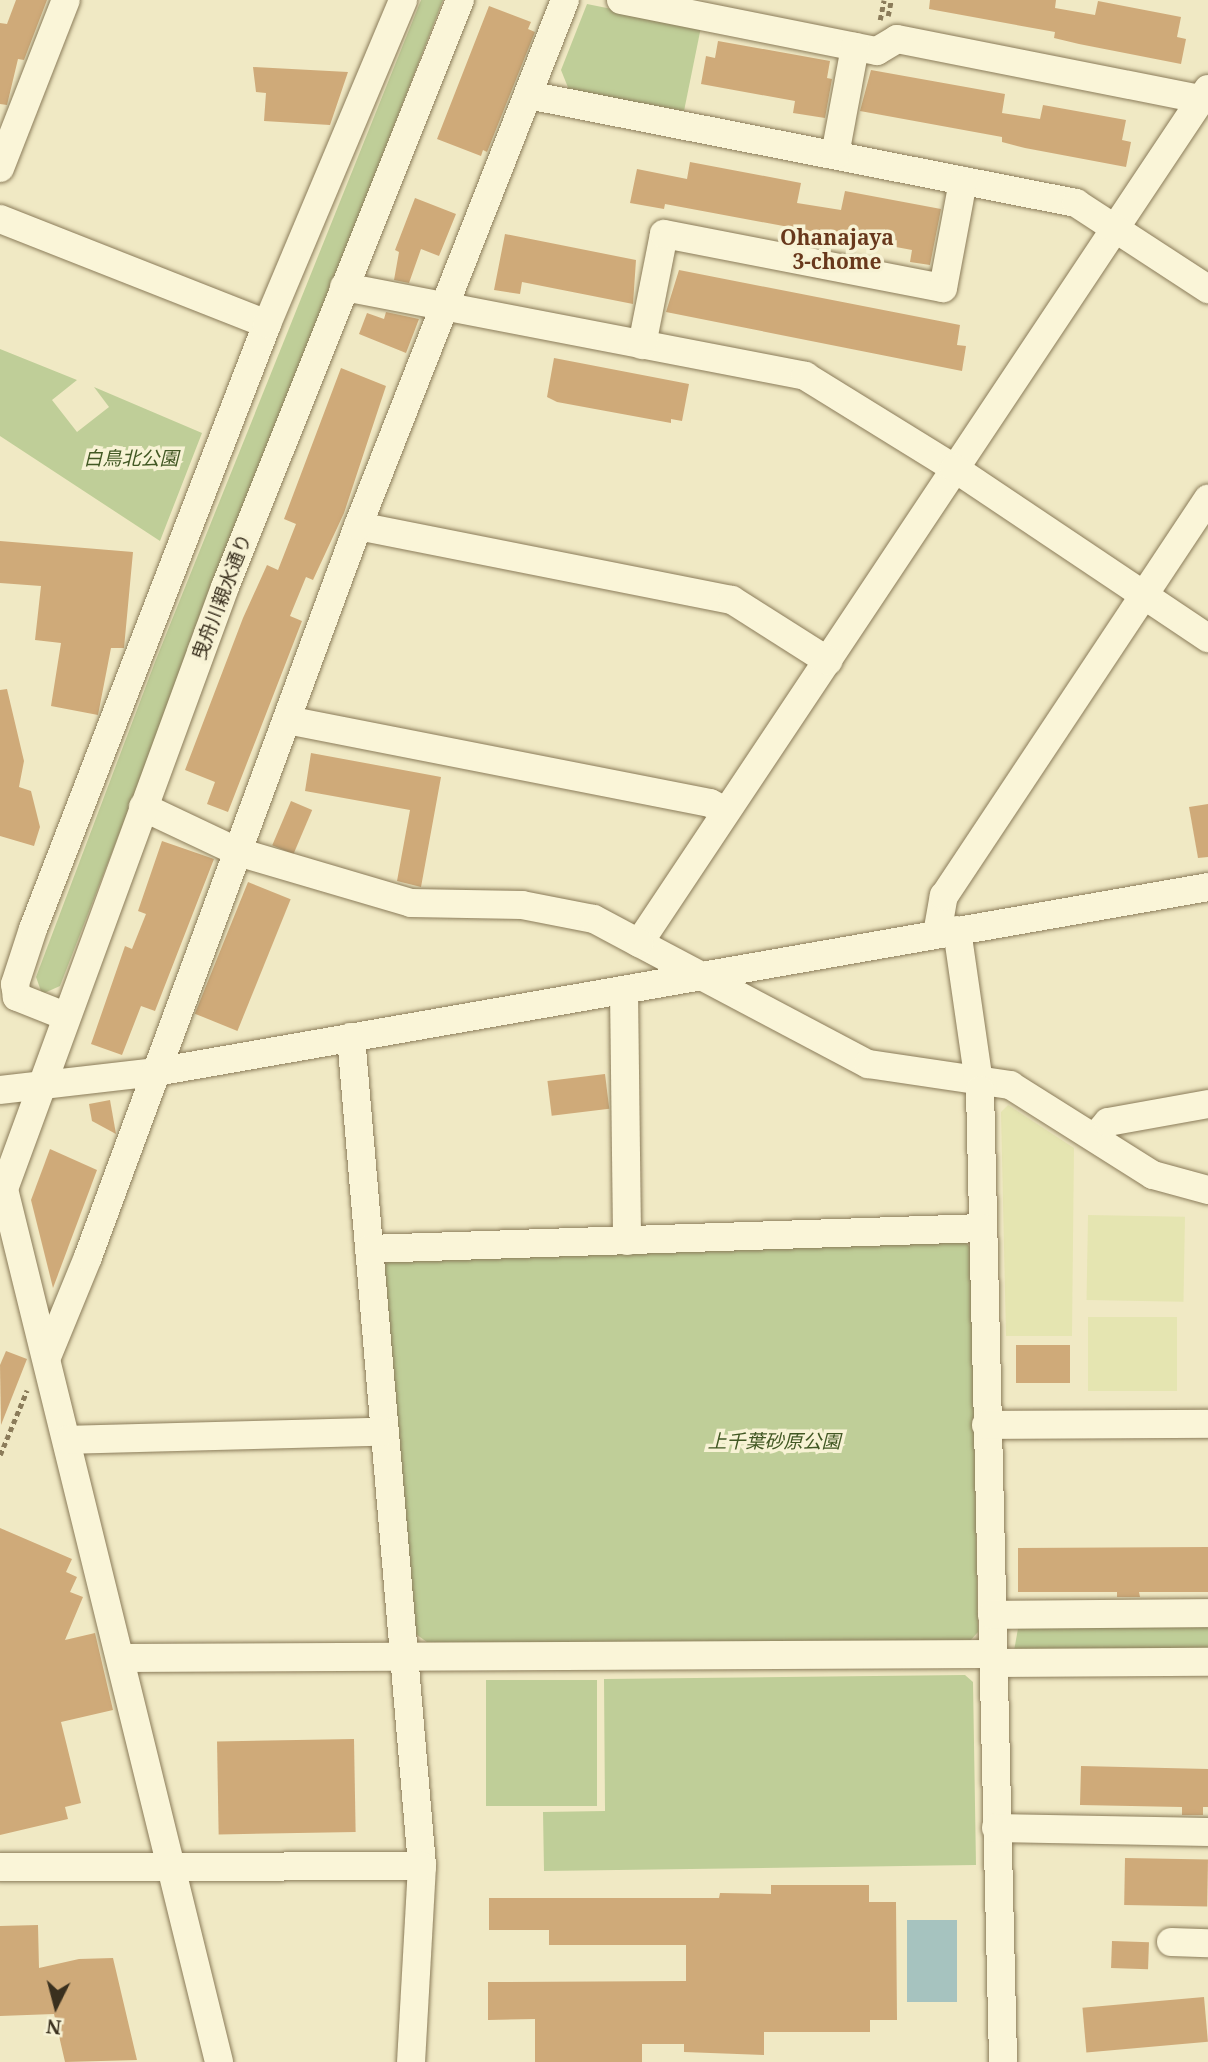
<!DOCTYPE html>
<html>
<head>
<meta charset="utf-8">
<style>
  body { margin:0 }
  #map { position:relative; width:1208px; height:2062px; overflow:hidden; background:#f0e9c4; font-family:"Noto Serif","Noto Sans JP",serif }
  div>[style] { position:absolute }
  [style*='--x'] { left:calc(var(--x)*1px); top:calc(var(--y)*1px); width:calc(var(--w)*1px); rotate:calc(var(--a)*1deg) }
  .farmland>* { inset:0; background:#e5e5b1; transform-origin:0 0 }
  .green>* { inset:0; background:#bfce98; transform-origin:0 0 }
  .water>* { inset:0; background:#a6c3bf; transform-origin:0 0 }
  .building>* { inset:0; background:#cfaa79; transform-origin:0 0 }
  .path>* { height:4.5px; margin-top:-2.25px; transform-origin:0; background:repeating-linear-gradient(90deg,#8b7c5a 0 5px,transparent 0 8.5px) }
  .roads { filter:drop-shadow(0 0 2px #8b7c5a) drop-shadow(0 0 2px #8b7c5a) }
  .minor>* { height:28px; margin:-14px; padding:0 14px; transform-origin:14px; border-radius:14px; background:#faf5d8 }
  span { translate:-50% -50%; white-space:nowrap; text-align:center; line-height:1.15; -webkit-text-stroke:7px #f7f2d4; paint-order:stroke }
  .park-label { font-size:19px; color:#425824; font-style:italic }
  .street-label { font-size:19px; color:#3a301e }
  .neighbourhood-label { font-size:21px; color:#68381c; font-weight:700 }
  .north { position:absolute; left:21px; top:1971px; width:70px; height:70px; -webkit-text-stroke:5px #f7f2d4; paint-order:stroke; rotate:186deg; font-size:19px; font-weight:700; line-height:28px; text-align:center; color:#3a301e }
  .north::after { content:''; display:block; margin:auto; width:24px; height:32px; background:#3a301e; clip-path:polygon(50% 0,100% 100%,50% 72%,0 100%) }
</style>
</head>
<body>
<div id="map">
  <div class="farmland">
    <div style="clip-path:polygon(1008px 1105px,1074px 1148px,1072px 1336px,1006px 1336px,1001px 1112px)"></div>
    <div style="left:1088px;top:1215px;width:97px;height:85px;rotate:1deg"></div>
    <div style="left:1088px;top:1317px;width:89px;height:74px"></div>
  </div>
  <div class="green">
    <div style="clip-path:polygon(421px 0,443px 0,60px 986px,42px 994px,36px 977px,155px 662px)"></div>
    <div style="clip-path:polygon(587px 4px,701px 27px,684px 111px,569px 90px,561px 70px)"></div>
    <div style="clip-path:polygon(0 349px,77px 380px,52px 400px,77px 432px,109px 407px,94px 387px,202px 433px,160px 541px,0 436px)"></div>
    <div style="clip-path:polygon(958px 1235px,971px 1248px,978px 1632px,969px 1642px,427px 1642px,413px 1632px,381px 1267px,392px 1259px)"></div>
    <div style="clip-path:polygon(1208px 1621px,1208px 1655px,1014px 1651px,1019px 1623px)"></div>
    <div style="clip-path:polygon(965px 1675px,973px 1682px,976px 1865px,544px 1871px,543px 1812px,605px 1811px,604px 1679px)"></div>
    <div style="left:486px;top:1680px;width:111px;height:126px"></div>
  </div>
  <div class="water">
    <div style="left:907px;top:1920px;width:50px;height:82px"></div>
  </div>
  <div class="building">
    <div style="clip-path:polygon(16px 0,47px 0,24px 60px,18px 59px,7px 105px,0 104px,0 23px,7px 24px)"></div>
    <div style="clip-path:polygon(930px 0,1056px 0,1055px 8px,1095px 15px,1098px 1px,1181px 17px,1177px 37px,1186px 39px,1181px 64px,1079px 44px,1054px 38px,1055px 32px,929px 9px)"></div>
    <div style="clip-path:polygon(489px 6px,531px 22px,528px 29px,535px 32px,487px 152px,483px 150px,481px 156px,437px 139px)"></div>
    <div style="clip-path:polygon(718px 41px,830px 61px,827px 78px,832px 79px,825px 118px,793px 113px,795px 101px,701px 84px,706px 56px,715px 58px)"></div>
    <div style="clip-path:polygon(253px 67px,348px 72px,330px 125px,264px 121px,266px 93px,256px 92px)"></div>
    <div style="clip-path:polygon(871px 70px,1005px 94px,1002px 113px,1040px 119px,1043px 105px,1126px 120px,1122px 140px,1131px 142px,1126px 167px,1025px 148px,1002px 142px,1002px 137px,860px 111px)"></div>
    <div style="clip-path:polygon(690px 162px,801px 183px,797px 203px,841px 210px,845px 191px,941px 209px,930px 265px,910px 262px,912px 250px,665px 204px,664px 209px,630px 203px,637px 169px,687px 179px)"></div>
    <div style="clip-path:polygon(415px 198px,456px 214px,439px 256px,421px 249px,409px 283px,394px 280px,399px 252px,395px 250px)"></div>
    <div style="clip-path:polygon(505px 234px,636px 260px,633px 304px,522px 282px,520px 294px,494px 290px)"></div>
    <div style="clip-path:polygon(679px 270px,960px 325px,957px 345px,966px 346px,962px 371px,666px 312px)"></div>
    <div style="clip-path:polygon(386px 312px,419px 319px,406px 353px,359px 334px,367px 313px,384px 319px)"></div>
    <div style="clip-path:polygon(554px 358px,689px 384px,682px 421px,671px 419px,671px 423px,557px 402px,547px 397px)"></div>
    <div style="clip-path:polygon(341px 368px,386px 386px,344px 513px,313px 580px,306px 577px,290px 616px,302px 621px,228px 812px,207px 804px,215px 782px,185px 770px,243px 618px,267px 565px,278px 570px,296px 524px,284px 519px)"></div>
    <div style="clip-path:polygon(0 541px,133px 552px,124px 648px,111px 648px,98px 715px,51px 706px,61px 643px,35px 640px,41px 586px,0 583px)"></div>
    <div style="clip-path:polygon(7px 689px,24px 761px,19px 787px,31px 791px,40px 827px,34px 846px,0 836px,0 690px)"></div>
    <div style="clip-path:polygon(311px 753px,441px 777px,421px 887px,397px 881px,410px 810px,305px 791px)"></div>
    <div style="left:291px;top:801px;width:23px;height:48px;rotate:23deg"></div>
    <div style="clip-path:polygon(1208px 804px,1208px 857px,1198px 858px,1189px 807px)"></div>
    <div style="clip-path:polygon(162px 841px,214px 859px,155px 1011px,141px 1006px,122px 1055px,91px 1044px,125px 946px,132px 949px,146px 914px,138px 911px)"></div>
    <div style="left:248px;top:882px;width:46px;height:142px;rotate:22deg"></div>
    <div style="left:605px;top:1074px;width:35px;height:58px;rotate:83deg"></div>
    <div style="clip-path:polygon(110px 1100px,116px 1134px,92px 1121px,89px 1104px)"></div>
    <div style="clip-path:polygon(50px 1149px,97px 1170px,53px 1288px,31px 1200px)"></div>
    <div style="left:1016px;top:1345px;width:54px;height:38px"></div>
    <div style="clip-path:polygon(6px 1351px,27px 1359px,1px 1425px,0 1365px)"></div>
    <div style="clip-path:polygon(0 1528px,72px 1559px,66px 1572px,77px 1577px,70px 1592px,83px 1597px,65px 1640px,95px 1633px,113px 1710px,61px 1722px,81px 1803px,65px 1807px,68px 1819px,0 1835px)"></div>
    <div style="clip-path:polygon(1208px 1547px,1208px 1592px,1139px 1592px,1140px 1597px,1117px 1597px,1117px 1592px,1018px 1592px,1018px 1548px)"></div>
    <div style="left:354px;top:1739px;width:93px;height:137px;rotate:89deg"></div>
    <div style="clip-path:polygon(1081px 1766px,1208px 1769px,1208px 1807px,1203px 1807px,1203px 1815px,1182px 1815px,1182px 1807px,1080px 1805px)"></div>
    <div style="left:1125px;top:1858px;width:83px;height:47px;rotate:1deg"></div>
    <div style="clip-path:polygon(771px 1885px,869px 1885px,869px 1902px,896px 1902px,897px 2020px,870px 2020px,870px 2032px,764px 2032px,764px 2055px,684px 2052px,684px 2044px,642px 2044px,642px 2062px,535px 2062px,535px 2019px,488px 2020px,488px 1982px,686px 1981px,686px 1945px,549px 1945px,549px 1930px,489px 1930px,489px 1898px,719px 1898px,720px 1893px,771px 1894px)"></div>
    <div style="clip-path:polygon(38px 1925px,39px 1968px,79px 1959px,113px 1958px,137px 2060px,65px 2062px,54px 2014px,0 2016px,0 1926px)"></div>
    <div style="left:1112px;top:1941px;width:37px;height:27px;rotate:2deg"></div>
    <div style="left:1204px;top:1997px;width:45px;height:122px;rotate:85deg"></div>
  </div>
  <div class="path">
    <div style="--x:888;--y:16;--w:16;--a:-79"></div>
    <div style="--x:880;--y:20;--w:20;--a:-79"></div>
    <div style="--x:0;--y:1455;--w:70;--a:-67.4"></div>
  </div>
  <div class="roads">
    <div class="minor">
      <div style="--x:621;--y:0;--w:261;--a:11.3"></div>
      <div style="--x:877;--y:51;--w:23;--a:-31"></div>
      <div style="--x:897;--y:39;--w:310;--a:11.2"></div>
      <div style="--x:1208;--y:89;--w:1026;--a:123.67"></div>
      <div style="--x:639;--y:943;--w:259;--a:27.9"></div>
      <div style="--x:868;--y:1064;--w:144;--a:8.4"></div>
      <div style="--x:1010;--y:1085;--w:169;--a:32.2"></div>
      <div style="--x:1153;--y:1175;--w:57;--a:15.3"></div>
      <div style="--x:528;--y:95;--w:559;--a:11.15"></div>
      <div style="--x:1076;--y:203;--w:158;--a:33.1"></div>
      <div style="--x:835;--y:155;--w:110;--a:-79.5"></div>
      <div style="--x:0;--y:168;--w:180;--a:-68.6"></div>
      <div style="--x:0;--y:219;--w:287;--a:21.5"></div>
      <div style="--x:344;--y:287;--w:470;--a:10.9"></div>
      <div style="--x:805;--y:376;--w:175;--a:31.7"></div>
      <div style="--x:954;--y:468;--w:306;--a:33.8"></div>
      <div style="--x:642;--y:345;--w:113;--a:-78.8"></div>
      <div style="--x:664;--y:234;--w:284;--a:11"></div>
      <div style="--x:943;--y:288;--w:109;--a:-79.4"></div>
      <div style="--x:358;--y:526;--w:381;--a:11.2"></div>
      <div style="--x:732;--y:600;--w:114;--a:32.4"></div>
      <div style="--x:287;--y:720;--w:431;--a:11.1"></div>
      <div style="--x:710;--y:803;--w:18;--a:27"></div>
      <div style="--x:143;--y:807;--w:105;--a:25.3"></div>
      <div style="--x:238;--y:852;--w:180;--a:16.4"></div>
      <div style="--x:411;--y:903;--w:111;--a:1"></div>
      <div style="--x:522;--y:905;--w:73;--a:11"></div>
      <div style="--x:594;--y:919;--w:51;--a:28.1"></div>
      <div style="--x:957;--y:930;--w:162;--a:81.8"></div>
      <div style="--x:980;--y:1090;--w:972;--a:88.64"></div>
      <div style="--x:937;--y:934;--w:39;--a:-80"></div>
      <div style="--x:944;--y:896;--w:477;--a:-56.4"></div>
      <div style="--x:624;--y:990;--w:251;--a:89.3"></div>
      <div style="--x:65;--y:1016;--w:52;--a:-158.4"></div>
      <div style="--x:17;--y:997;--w:13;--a:-99"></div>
      <div style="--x:15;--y:984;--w:58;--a:-71.9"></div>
      <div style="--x:33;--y:929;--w:649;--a:-68.85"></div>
      <div style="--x:267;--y:324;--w:351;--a:-67.2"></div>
      <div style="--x:351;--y:1037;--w:832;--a:85.1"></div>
      <div style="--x:422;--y:1866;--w:196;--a:93.2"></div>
      <div style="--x:0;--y:1090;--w:157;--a:-6.6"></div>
      <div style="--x:156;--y:1072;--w:1068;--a:-9.97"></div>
      <div style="--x:1095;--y:1137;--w:20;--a:-49"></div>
      <div style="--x:1108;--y:1122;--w:102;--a:-10.2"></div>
      <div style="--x:2;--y:1181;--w:907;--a:76.16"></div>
      <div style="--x:0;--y:1200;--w:653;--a:-69.84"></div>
      <div style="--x:225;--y:587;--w:632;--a:-68.18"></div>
      <div style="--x:369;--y:1249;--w:614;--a:-1.96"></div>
      <div style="--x:47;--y:1357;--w:108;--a:-67.7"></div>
      <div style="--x:88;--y:1257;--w:779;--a:-69.73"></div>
      <div style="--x:358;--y:526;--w:565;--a:-68.52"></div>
      <div style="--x:986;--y:1425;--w:222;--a:-0.3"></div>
      <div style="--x:67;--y:1440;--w:316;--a:-1.5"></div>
      <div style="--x:992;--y:1615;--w:216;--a:-0.5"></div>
      <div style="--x:121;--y:1658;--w:872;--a:-0.26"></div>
      <div style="--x:993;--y:1663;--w:215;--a:-0.3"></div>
      <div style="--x:996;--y:1828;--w:212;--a:1.1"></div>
      <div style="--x:0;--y:1867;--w:422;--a:-0.1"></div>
      <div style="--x:1171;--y:1942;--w:37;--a:2"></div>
    </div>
  </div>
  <div class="park-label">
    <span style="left:131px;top:459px">白鳥北公園</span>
    <span style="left:774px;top:1442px">上千葉砂原公園</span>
  </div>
  <div class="street-label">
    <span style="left:222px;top:597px;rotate:-69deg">曳舟川親水通り</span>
  </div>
  <div class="neighbourhood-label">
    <span style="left:837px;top:249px">Ohanajaya<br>3-chome</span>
  </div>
  <div class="north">N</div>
</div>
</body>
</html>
